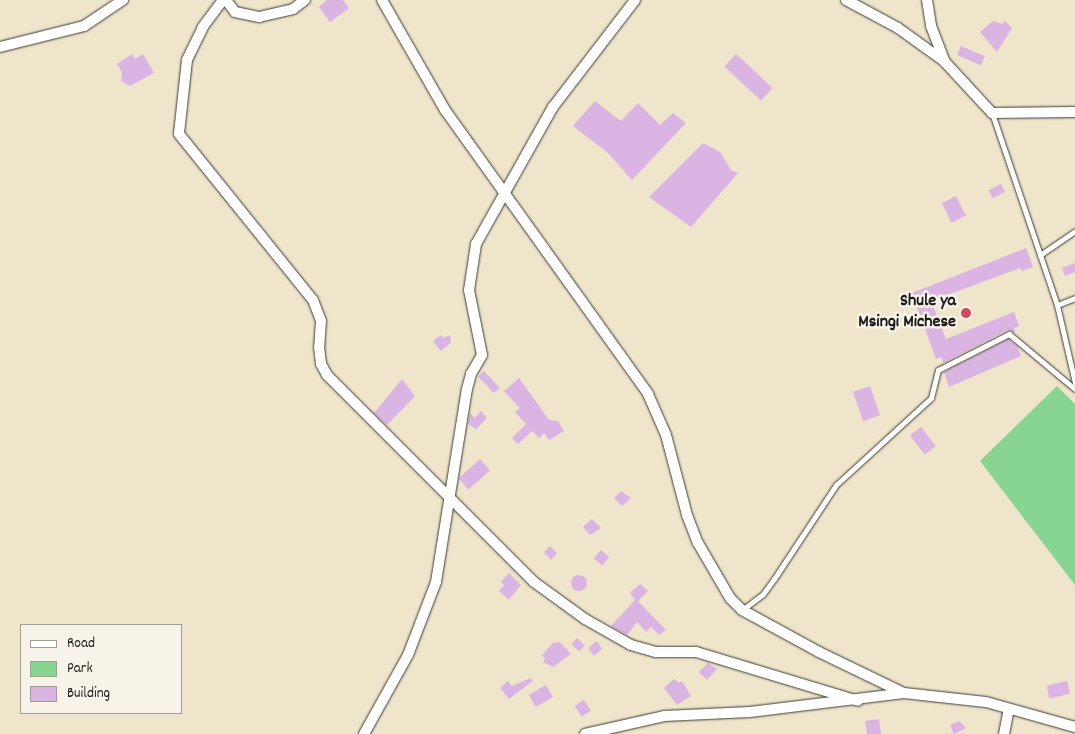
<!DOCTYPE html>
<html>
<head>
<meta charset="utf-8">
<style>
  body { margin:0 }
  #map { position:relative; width:1075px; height:734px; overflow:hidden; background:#eee5ca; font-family:Dekko,sans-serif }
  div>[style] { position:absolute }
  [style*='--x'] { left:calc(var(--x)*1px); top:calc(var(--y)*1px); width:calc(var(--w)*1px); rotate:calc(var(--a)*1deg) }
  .green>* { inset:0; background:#88d491 }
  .building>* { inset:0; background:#dab4e3; transform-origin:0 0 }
  .round { border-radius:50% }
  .roads { filter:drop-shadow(0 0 1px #3c3a36) drop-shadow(0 0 1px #3c3a36) }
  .lane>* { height:5px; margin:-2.5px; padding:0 2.5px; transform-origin:2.5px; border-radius:2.5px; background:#fff }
  .street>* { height:10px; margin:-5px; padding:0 5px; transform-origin:5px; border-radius:5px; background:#fff }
  .dots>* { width:14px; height:14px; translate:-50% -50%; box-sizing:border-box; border:2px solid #f7f3e8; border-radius:50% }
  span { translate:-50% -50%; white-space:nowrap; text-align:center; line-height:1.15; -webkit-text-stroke:5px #f7f3e8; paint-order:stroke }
  .poi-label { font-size:18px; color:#1c1c1c; font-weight:700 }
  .right { translate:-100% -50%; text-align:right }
  .legend { position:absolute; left:20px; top:624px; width:162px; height:90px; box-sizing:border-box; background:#f7f3e8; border:1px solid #9f9d96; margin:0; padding:6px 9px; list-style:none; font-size:15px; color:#1c1c1c }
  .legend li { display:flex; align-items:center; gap:10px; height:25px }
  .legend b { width:25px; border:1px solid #9f9d96 }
</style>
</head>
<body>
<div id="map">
  <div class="green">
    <div style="clip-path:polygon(1057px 386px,1075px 404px,1075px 585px,980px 461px)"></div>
  </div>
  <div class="building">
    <div style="clip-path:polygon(327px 0,343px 0,349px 8px,330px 22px,319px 7px)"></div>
    <div style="clip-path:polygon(993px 21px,1002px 24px,1005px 21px,1012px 28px,997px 52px,980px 32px)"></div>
    <div style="left:961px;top:46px;width:26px;height:10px;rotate:23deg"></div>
    <div style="clip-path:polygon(132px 54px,135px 59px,143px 54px,154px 73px,130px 86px,121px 81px,122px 72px,117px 64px)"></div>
    <div style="left:736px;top:54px;width:50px;height:17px;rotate:43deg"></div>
    <div style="clip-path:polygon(595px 101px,621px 121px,638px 103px,660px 125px,673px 113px,686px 123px,632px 180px,608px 153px,573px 126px)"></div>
    <div style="clip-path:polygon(703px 143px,720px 152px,731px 170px,738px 173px,691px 227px,649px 197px)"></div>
    <div style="left:1001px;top:184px;width:9px;height:14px;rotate:63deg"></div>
    <div style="left:956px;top:196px;width:22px;height:16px;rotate:63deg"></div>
    <div style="clip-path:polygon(1026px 248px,1033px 267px,1022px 271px,1020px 268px,931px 301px,946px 339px,1014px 312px,1019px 326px,1014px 328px,1015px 333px,1007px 330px,943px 363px,942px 357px,936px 359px,912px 293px)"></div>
    <div style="clip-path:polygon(1075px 263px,1075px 272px,1065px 276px,1062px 268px)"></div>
    <div style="clip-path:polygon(441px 335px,443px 338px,450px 335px,451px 343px,441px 351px,433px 341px)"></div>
    <div style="clip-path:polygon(1008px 339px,1017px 346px,1021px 356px,949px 387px,944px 372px)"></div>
    <div style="left:484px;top:371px;width:23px;height:8px;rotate:47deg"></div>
    <div style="clip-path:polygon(519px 378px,549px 420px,558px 421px,564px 431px,549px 440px,544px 433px,539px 438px,532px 431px,518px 444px,512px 438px,526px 424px,515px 412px,520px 408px,504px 391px)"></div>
    <div style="clip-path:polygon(402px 379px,415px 396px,387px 425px,374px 413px)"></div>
    <div style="left:870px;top:386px;width:31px;height:18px;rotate:71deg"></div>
    <div style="clip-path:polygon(481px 411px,487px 418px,476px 429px,468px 424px,470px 413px,475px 418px)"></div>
    <div style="left:921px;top:427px;width:24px;height:14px;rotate:52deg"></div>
    <div style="left:480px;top:459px;width:15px;height:29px;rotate:48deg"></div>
    <div style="clip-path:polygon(621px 491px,631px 498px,622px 506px,614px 498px)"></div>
    <div style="clip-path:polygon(592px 519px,601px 528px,590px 535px,583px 527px)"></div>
    <div style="clip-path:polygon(550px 546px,557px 553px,551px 560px,544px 552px)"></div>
    <div style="left:601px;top:550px;width:11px;height:11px;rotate:41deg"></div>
    <div style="clip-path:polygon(509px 573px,521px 585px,509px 600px,499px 591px,504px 585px,501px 582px)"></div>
    <div class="round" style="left:571px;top:575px;width:16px;height:16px"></div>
    <div style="clip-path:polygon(640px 584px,648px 591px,638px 601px,666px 630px,659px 635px,651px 627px,646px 632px,637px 622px,627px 635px,611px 626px,635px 600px,630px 593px)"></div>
    <div style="left:577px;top:638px;width:11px;height:8px;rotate:45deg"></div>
    <div style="clip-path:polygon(597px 641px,602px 649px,594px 656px,588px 648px)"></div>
    <div style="clip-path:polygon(560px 642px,571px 654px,553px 667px,543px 662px,545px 659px,542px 655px,553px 643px)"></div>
    <div style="clip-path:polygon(708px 663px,717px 669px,707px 680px,699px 672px)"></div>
    <div style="clip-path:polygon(531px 678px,533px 681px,509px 699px,500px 688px,508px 681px,512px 686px)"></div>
    <div style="clip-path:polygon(674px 679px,679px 683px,682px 681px,691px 696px,677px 705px,664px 688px)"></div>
    <div style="left:1067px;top:681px;width:13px;height:21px;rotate:77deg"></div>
    <div style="left:546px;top:685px;width:14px;height:20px;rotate:60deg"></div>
    <div style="left:584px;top:700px;width:13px;height:11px;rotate:58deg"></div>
    <div style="clip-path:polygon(879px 719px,881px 734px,867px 734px,865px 721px)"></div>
    <div style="clip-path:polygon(959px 721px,966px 728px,954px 734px,950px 725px)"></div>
  </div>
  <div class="roads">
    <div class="lane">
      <div style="--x:992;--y:113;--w:203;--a:71.3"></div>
      <div style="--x:1057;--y:305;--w:80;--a:77"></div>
      <div style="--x:1040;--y:255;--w:42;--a:-34.4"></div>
      <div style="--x:1057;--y:305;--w:19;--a:-21"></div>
      <div style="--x:742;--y:610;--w:26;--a:-37"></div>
      <div style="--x:763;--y:594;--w:19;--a:-54"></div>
      <div style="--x:774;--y:579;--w:113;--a:-56.6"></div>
      <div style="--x:836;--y:485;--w:129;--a:-42.5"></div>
      <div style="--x:931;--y:398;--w:29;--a:-76"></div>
      <div style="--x:938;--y:370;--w:80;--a:-26.9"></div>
      <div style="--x:1009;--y:334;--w:86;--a:39.8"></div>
    </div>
    <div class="street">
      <div style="--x:223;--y:0;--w:34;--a:127"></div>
      <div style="--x:203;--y:27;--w:37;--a:116"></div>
      <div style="--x:187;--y:60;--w:74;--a:96.2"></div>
      <div style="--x:179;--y:134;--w:213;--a:51.1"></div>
      <div style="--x:313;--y:300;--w:22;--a:69"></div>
      <div style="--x:321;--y:321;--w:26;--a:94"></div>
      <div style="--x:319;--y:347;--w:17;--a:83"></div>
      <div style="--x:321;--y:364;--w:13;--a:61"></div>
      <div style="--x:327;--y:375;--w:293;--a:45"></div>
      <div style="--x:534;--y:582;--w:63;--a:36"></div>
      <div style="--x:585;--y:619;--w:53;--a:29.5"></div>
      <div style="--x:631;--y:645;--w:26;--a:16"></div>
      <div style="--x:656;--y:652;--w:40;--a:0"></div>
      <div style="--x:696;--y:652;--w:169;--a:16.8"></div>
      <div style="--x:226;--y:0;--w:15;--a:53"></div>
      <div style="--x:235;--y:12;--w:25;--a:12"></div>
      <div style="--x:259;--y:17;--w:35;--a:-13"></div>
      <div style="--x:293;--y:9;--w:15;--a:-37"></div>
      <div style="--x:382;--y:0;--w:127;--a:60.2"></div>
      <div style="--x:445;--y:110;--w:349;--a:54.4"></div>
      <div style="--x:648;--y:394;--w:45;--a:66.3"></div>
      <div style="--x:666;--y:435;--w:83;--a:75.3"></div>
      <div style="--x:687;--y:515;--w:30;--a:69"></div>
      <div style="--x:698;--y:543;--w:64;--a:59.8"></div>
      <div style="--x:730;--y:598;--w:17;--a:45"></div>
      <div style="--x:742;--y:610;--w:88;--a:28.6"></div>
      <div style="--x:819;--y:652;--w:94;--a:25.8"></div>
      <div style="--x:846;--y:0;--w:59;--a:28.3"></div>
      <div style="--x:898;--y:28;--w:57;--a:35.7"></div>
      <div style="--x:944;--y:61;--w:71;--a:47.3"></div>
      <div style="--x:992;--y:113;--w:83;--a:-0.7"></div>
      <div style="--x:927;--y:0;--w:26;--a:81"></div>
      <div style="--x:931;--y:26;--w:36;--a:69"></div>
      <div style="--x:0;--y:47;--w:87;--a:-14"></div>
      <div style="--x:84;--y:26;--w:47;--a:-33.7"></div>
      <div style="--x:364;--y:734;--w:90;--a:-60.9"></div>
      <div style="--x:408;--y:655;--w:78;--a:-69"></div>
      <div style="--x:436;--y:582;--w:195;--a:-80.9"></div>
      <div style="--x:467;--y:389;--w:16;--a:-75"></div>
      <div style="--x:471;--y:374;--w:22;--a:-60"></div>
      <div style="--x:482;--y:355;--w:66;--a:-101.3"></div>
      <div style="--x:469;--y:290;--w:47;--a:-81.3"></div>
      <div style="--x:476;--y:244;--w:157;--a:-60.7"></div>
      <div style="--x:553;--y:107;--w:135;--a:-52.5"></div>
      <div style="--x:585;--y:734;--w:81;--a:-12.8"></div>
      <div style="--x:664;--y:716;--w:86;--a:-2.7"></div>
      <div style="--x:750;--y:712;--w:155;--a:-7"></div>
      <div style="--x:904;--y:693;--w:82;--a:6.3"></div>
      <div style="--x:986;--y:702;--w:92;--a:15.7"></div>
      <div style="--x:1004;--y:734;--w:25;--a:-79"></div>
    </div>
  </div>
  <div class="dots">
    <div style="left:966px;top:313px;background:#d1495b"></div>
  </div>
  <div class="poi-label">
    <span class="right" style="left:956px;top:313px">Shule ya<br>Msingi Michese</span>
  </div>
  <ul class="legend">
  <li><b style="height:6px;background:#fff"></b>Road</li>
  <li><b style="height:14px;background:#88d491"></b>Park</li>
  <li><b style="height:14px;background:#dab4e3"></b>Building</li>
  </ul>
</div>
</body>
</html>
